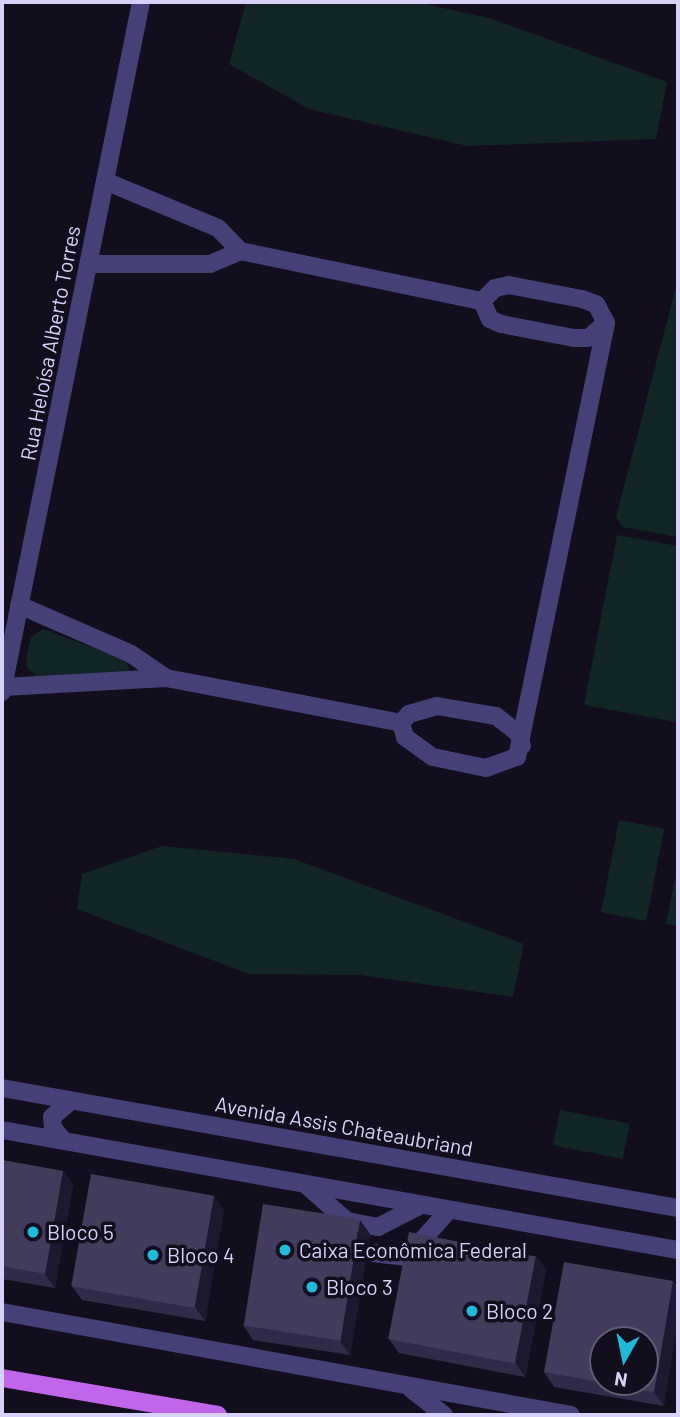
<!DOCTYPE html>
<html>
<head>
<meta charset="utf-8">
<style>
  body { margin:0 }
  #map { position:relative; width:680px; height:1417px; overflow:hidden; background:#120e1d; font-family:Barlow,sans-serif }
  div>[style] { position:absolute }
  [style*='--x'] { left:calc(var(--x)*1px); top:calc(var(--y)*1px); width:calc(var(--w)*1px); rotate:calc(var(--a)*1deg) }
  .green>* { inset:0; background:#122526; transform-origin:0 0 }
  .minor>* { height:18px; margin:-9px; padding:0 9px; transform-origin:9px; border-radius:9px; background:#454076 }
  .major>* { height:18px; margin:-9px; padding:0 9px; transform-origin:9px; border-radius:9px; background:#c166ea }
  .wall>* { inset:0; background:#312a48 }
  .shaded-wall>* { inset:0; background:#1d172f }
  .building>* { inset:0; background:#433b5b; transform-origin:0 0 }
  .dots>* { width:19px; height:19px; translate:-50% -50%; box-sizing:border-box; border:4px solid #120e1d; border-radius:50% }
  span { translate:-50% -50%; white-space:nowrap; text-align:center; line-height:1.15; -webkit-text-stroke:7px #120e1d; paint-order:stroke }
  .street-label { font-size:21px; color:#d7d0f9 }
  .poi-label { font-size:21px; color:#d7d0f9 }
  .left { translate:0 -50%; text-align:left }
  .frame { position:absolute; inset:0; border:4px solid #d7d0f9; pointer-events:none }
  .north { position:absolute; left:589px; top:1326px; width:70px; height:70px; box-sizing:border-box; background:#120e1d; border:2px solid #615c75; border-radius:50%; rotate:189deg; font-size:19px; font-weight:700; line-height:28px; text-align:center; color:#d7d0f9 }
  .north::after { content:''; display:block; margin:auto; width:24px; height:32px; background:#1ebad8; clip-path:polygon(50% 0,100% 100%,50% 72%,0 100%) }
</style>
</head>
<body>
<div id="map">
  <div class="green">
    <div style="clip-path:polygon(246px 2px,416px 2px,489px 18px,667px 82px,656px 139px,467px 146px,309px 109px,229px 64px)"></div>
    <div style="clip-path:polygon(678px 279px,678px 537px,622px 527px,616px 517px)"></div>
    <div style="clip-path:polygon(617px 535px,678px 546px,676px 722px,584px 705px)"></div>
    <div style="clip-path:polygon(43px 629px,126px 660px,130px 671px,128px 675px,37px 677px,27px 667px,26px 658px,31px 637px)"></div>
    <div style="left:619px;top:820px;width:46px;height:94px;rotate:11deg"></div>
    <div style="clip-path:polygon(162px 846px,294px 859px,524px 944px,513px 997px,360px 975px,249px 974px,77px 909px,82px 874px)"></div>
    <div style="clip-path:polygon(678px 865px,678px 926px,666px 924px)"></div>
    <div style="left:560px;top:1110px;width:71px;height:36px;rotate:11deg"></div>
  </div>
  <div class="minor">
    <div style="--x:105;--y:181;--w:122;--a:22.6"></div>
    <div style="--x:218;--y:228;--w:32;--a:46"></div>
    <div style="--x:240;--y:251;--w:247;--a:11.7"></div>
    <div style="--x:89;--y:264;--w:121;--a:0"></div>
    <div style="--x:210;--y:264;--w:33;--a:-23"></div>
    <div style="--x:509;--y:285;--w:74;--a:10.9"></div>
    <div style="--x:582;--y:299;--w:15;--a:20"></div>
    <div style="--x:596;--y:304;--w:21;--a:62"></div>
    <div style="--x:606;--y:323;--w:23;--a:140"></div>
    <div style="--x:588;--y:338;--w:14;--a:180"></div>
    <div style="--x:574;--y:338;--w:74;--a:-169.1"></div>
    <div style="--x:501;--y:324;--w:12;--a:-156"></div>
    <div style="--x:490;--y:319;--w:20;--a:-114"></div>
    <div style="--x:482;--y:301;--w:18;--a:-45"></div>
    <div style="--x:495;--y:288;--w:14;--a:-12"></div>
    <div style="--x:19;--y:605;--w:122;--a:23.6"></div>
    <div style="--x:131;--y:654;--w:42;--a:34.4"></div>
    <div style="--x:3;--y:687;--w:163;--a:-3.2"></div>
    <div style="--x:166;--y:678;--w:239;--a:10.8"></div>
    <div style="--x:2;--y:692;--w:704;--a:-78.61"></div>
    <div style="--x:401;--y:723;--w:15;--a:74"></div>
    <div style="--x:405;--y:737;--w:34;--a:36"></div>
    <div style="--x:433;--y:757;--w:54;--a:11.7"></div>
    <div style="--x:486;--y:768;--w:33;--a:-20"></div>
    <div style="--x:517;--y:757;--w:443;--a:-78.4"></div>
    <div style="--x:401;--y:723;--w:12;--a:-48"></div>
    <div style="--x:409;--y:714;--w:29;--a:-16"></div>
    <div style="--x:437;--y:706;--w:60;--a:9.6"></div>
    <div style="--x:496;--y:716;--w:29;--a:38"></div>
    <div style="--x:519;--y:734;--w:12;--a:76"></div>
    <div style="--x:2;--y:1088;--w:687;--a:10.07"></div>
    <div style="--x:2;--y:1130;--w:687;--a:10.07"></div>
    <div style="--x:64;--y:1141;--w:17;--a:-130"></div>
    <div style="--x:53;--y:1128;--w:11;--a:-95"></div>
    <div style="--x:52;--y:1117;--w:25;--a:-40"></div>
    <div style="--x:305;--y:1184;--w:56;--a:41.4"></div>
    <div style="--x:347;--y:1221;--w:32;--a:11"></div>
    <div style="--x:378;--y:1227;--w:48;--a:-27.1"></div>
    <div style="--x:373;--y:1253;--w:34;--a:7"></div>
    <div style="--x:407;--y:1257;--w:63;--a:-48.2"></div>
    <div style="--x:2;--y:1312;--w:578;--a:10.26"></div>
    <div style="--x:411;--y:1389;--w:42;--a:38.2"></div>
  </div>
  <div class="major">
    <div style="--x:2;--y:1378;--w:219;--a:9.7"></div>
  </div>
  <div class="wall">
    <div style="clip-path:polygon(2px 1160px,63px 1171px,73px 1185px,55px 1288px,2px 1279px)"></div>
    <div style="clip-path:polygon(224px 1209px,205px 1321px,82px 1300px,72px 1286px)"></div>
    <div style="clip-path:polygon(370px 1234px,350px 1355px,253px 1340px,243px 1325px)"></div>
    <div style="clip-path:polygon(536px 1256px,546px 1270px,525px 1377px,399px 1353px,389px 1339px)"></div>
    <div style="clip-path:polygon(678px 1288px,664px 1406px,554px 1387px,544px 1372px)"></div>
  </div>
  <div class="shaded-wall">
    <div style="clip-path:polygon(63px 1171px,73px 1185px,55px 1288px,45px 1274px)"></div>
    <div style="clip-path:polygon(214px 1195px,224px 1209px,205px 1321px,195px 1307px)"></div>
    <div style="clip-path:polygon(360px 1220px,370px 1234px,350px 1355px,340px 1341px)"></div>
    <div style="clip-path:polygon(536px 1256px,546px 1270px,525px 1377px,515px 1362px)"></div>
    <div style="clip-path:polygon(673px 1281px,678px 1288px,678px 1323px,664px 1406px,654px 1392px)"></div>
  </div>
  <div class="building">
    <div style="clip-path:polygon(2px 1160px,63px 1171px,45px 1274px,2px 1266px)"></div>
    <div style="left:91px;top:1174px;width:125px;height:114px;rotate:10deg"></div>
    <div style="left:263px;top:1204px;width:98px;height:123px;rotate:9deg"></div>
    <div style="left:409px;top:1232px;width:129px;height:109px;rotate:11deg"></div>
    <div style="clip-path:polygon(evenodd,564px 1262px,673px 1281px,654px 1392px,544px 1372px,564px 1262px,603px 1340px,645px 1340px,645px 1382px,603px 1382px,603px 1340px)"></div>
  </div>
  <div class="dots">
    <div style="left:33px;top:1232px;background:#1ebad8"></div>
    <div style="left:285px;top:1250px;background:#1ebad8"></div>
    <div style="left:153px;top:1255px;background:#1ebad8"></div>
    <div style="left:312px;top:1287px;background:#1ebad8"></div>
    <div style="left:472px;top:1311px;background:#1ebad8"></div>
  </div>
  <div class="street-label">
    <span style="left:50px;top:343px;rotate:-79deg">Rua Heloísa Alberto Torres</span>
    <span style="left:344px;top:1126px;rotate:10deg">Avenida Assis Chateaubriand</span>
  </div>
  <div class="poi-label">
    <span class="left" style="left:47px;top:1232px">Bloco 5</span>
    <span class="left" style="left:299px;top:1250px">Caixa Econômica Federal</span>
    <span class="left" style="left:167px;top:1255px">Bloco 4</span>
    <span class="left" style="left:326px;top:1287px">Bloco 3</span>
    <span class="left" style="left:486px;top:1311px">Bloco 2</span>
  </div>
  <div class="frame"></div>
  <div class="north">N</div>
</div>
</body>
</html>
